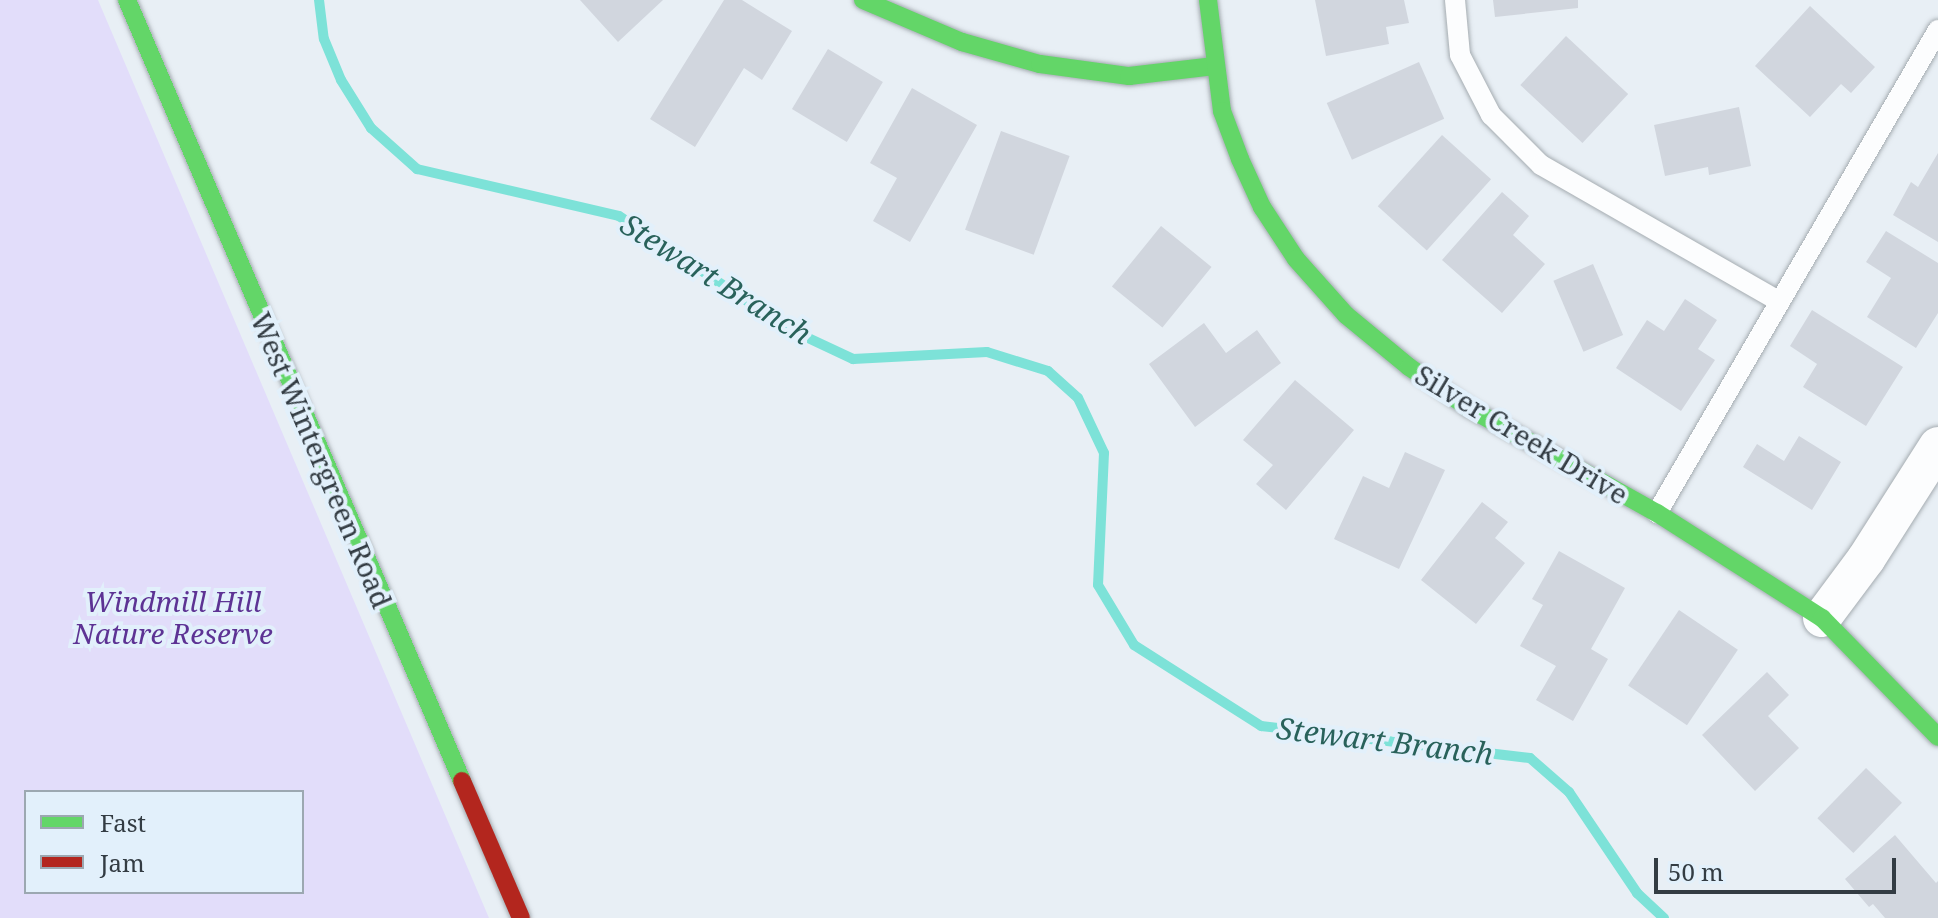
<!DOCTYPE html>
<html>
<head>
<meta charset="utf-8">
<style>
  body { margin:0 }
  #map { position:relative; width:1938px; height:918px; overflow:hidden; background:#e8eff5; font-family:"Noto Serif",serif }
  div>[style] { position:absolute }
  [style*='--x'] { left:calc(var(--x)*1px); top:calc(var(--y)*1px); width:calc(var(--w)*1px); rotate:calc(var(--a)*1deg) }
  .green>* { inset:0; background:#e2ddfa }
  .stream>* { height:10px; margin:-5px; padding:0 5px; transform-origin:5px; border-radius:5px; background:#7de2d8 }
  .building>* { inset:0; background:#d1d6de; transform-origin:0 0 }
  .roads { filter:drop-shadow(0 0 2px #a5acb1) drop-shadow(0 0 2px #a5acb1) }
  .lane>* { height:20px; margin:-10px; padding:0 10px; transform-origin:10px; border-radius:10px; background:#fcfdfe }
  .street>* { height:38px; margin:-19px; padding:0 19px; transform-origin:19px; border-radius:19px; background:#fcfdfe }
  .fast>* { height:18px; margin:-9px; padding:0 9px; transform-origin:9px; border-radius:9px; background:#63d668 }
  .jam>* { height:18px; margin:-9px; padding:0 9px; transform-origin:9px; border-radius:9px; background:#b3261e }
  span { translate:-50% -50%; white-space:nowrap; text-align:center; line-height:1.15; -webkit-text-stroke:8px #e2f0fb; paint-order:stroke }
  .street-label { font-size:28px; color:#333c43 }
  .park-label { font-size:28px; color:#5d3394; font-style:italic }
  .water-label { font-size:30px; color:#29625b; font-style:italic }
  .legend { position:absolute; left:24px; top:790px; width:280px; height:104px; box-sizing:border-box; background:#e2f0fb; border:2px solid #9ca8b1; margin:0; padding:10px 14px; list-style:none; font-size:24px; color:#333c43 }
  .legend li { display:flex; align-items:center; gap:16px; height:40px }
  .legend b { width:40px; border:2px solid #9ca8b1 }
  .scale { position:absolute; left:1654px; top:858px; width:242px; height:36px; box-sizing:border-box; border:4px solid #333c43; border-top:0; padding-left:10px; font-size:24px; line-height:28px; white-space:nowrap; color:#333c43; -webkit-text-stroke:6px #e2f0fb; paint-order:stroke }
</style>
</head>
<body>
<div id="map">
  <div class="green">
    <div style="clip-path:polygon(evenodd,0 0,98px 0,489px 918px,0 918px,0 0,26px 792px,302px 792px,302px 892px,26px 892px,26px 792px)"></div>
  </div>
  <div class="stream">
    <div style="--x:319;--y:0;--w:39;--a:83"></div>
    <div style="--x:324;--y:39;--w:44;--a:67.5"></div>
    <div style="--x:341;--y:80;--w:57;--a:58"></div>
    <div style="--x:371;--y:128;--w:62;--a:41.7"></div>
    <div style="--x:417;--y:169;--w:207;--a:13.1"></div>
    <div style="--x:619;--y:216;--w:204;--a:33.6"></div>
    <div style="--x:789;--y:329;--w:71;--a:25.1"></div>
    <div style="--x:853;--y:359;--w:134;--a:-3"></div>
    <div style="--x:987;--y:352;--w:64;--a:17.3"></div>
    <div style="--x:1048;--y:371;--w:40;--a:42"></div>
    <div style="--x:1078;--y:398;--w:61;--a:64.7"></div>
    <div style="--x:1104;--y:453;--w:132;--a:92.6"></div>
    <div style="--x:1098;--y:585;--w:70;--a:59"></div>
    <div style="--x:1134;--y:645;--w:151;--a:32.5"></div>
    <div style="--x:1261;--y:726;--w:271;--a:6.8"></div>
    <div style="--x:1530;--y:758;--w:52;--a:41.1"></div>
    <div style="--x:1569;--y:792;--w:122;--a:56"></div>
    <div style="--x:1637;--y:893;--w:37;--a:43"></div>
  </div>
  <div class="building">
    <div style="clip-path:polygon(580px 0,663px 0,618px 42px)"></div>
    <div style="clip-path:polygon(724px 0,742px 0,792px 31px,762px 80px,744px 68px,695px 147px,650px 119px)"></div>
    <div style="clip-path:polygon(1315px 0,1404px 0,1409px 23px,1386px 27px,1389px 44px,1326px 56px)"></div>
    <div style="clip-path:polygon(1493px 0,1578px 0,1578px 8px,1495px 17px)"></div>
    <div style="clip-path:polygon(1810px 6px,1875px 67px,1851px 93px,1841px 84px,1810px 117px,1755px 66px)"></div>
    <div style="left:1566px;top:36px;width:85px;height:67px;rotate:43deg"></div>
    <div style="left:828px;top:49px;width:64px;height:70px;rotate:31deg"></div>
    <div style="left:1419px;top:62px;width:62px;height:101px;rotate:66deg"></div>
    <div style="clip-path:polygon(912px 88px,977px 125px,910px 242px,873px 221px,897px 178px,870px 163px)"></div>
    <div style="clip-path:polygon(1739px 107px,1751px 166px,1709px 175px,1708px 167px,1665px 176px,1654px 125px)"></div>
    <div style="left:1001px;top:131px;width:73px;height:105px;rotate:20deg"></div>
    <div style="left:1442px;top:135px;width:66px;height:96px;rotate:42deg"></div>
    <div style="clip-path:polygon(1938px 153px,1938px 242px,1893px 215px,1911px 182px,1918px 187px)"></div>
    <div style="clip-path:polygon(1502px 192px,1529px 216px,1513px 235px,1545px 264px,1502px 313px,1442px 260px)"></div>
    <div style="left:1161px;top:226px;width:65px;height:78px;rotate:39deg"></div>
    <div style="clip-path:polygon(1886px 231px,1938px 263px,1938px 313px,1916px 348px,1867px 317px,1891px 278px,1866px 262px)"></div>
    <div style="left:1593px;top:264px;width:77px;height:43px;rotate:67deg"></div>
    <div style="clip-path:polygon(1685px 299px,1717px 320px,1698px 349px,1715px 360px,1681px 411px,1616px 368px,1647px 320px,1664px 331px)"></div>
    <div style="clip-path:polygon(1812px 310px,1903px 367px,1866px 426px,1803px 387px,1817px 364px,1790px 346px)"></div>
    <div style="clip-path:polygon(1204px 323px,1226px 353px,1257px 330px,1281px 363px,1195px 427px,1149px 364px)"></div>
    <div style="clip-path:polygon(1295px 380px,1354px 430px,1286px 510px,1256px 484px,1273px 465px,1243px 440px)"></div>
    <div style="clip-path:polygon(1799px 436px,1841px 462px,1812px 510px,1743px 467px,1757px 444px,1784px 461px)"></div>
    <div style="clip-path:polygon(1405px 452px,1445px 470px,1399px 569px,1334px 539px,1363px 476px,1389px 488px)"></div>
    <div style="clip-path:polygon(1482px 502px,1508px 522px,1495px 538px,1525px 563px,1476px 624px,1421px 580px)"></div>
    <div style="clip-path:polygon(1559px 551px,1625px 588px,1591px 649px,1608px 659px,1573px 721px,1536px 700px,1556px 666px,1520px 646px,1543px 605px,1532px 599px)"></div>
    <div style="left:1679px;top:610px;width:71px;height:91px;rotate:34deg"></div>
    <div style="clip-path:polygon(1767px 672px,1789px 695px,1768px 716px,1799px 748px,1755px 791px,1702px 735px)"></div>
    <div style="left:1866px;top:768px;width:50px;height:70px;rotate:44deg"></div>
    <div style="clip-path:polygon(1895px 835px,1936px 883px,1938px 881px,1938px 918px,1885px 918px,1873px 904px,1869px 907px,1845px 879px)"></div>
  </div>
  <div class="roads">
    <div class="lane">
      <div style="--x:1455;--y:0;--w:55;--a:84.8"></div>
      <div style="--x:1460;--y:55;--w:68;--a:62.7"></div>
      <div style="--x:1491;--y:115;--w:71;--a:45"></div>
      <div style="--x:1541;--y:165;--w:275;--a:29.8"></div>
      <div style="--x:1657;--y:513;--w:559;--a:-59.81"></div>
    </div>
    <div class="street">
      <div style="--x:1822;--y:618;--w:74;--a:-53.3"></div>
      <div style="--x:1866;--y:559;--w:134;--a:-57.5"></div>
    </div>
    <div class="fast">
      <div style="--x:127;--y:0;--w:850;--a:66.78"></div>
      <div style="--x:863;--y:0;--w:108;--a:23"></div>
      <div style="--x:962;--y:42;--w:81;--a:15.8"></div>
      <div style="--x:1040;--y:64;--w:90;--a:7.7"></div>
      <div style="--x:1129;--y:76;--w:86;--a:-6.7"></div>
      <div style="--x:1208;--y:0;--w:112;--a:82.8"></div>
      <div style="--x:1222;--y:111;--w:51;--a:69.4"></div>
      <div style="--x:1240;--y:159;--w:53;--a:65.4"></div>
      <div style="--x:1262;--y:207;--w:62;--a:56.8"></div>
      <div style="--x:1296;--y:259;--w:75;--a:48.2"></div>
      <div style="--x:1346;--y:315;--w:82;--a:39.5"></div>
      <div style="--x:1409;--y:367;--w:73;--a:34.3"></div>
      <div style="--x:1469;--y:408;--w:215;--a:29.2"></div>
      <div style="--x:1657;--y:513;--w:196;--a:32.5"></div>
      <div style="--x:1822;--y:618;--w:166;--a:45.7"></div>
    </div>
    <div class="jam">
      <div style="--x:462;--y:781;--w:149;--a:66.7"></div>
    </div>
  </div>
  <div class="street-label">
    <span style="left:1522px;top:434px;rotate:31deg">Silver Creek Drive</span>
    <span style="left:322px;top:460px;rotate:67deg">West Wintergreen Road</span>
  </div>
  <div class="park-label">
    <span style="left:173px;top:617px">Windmill Hill<br>Nature Reserve</span>
  </div>
  <div class="water-label">
    <span style="left:716px;top:279px;rotate:32deg">Stewart Branch</span>
    <span style="left:1385px;top:741px;rotate:7deg">Stewart Branch</span>
  </div>
  <ul class="legend">
  <li><b style="height:10px;background:#63d668"></b>Fast</li>
  <li><b style="height:10px;background:#b3261e"></b>Jam</li>
  </ul>
  <div class="scale">50 m</div>
</div>
</body>
</html>
